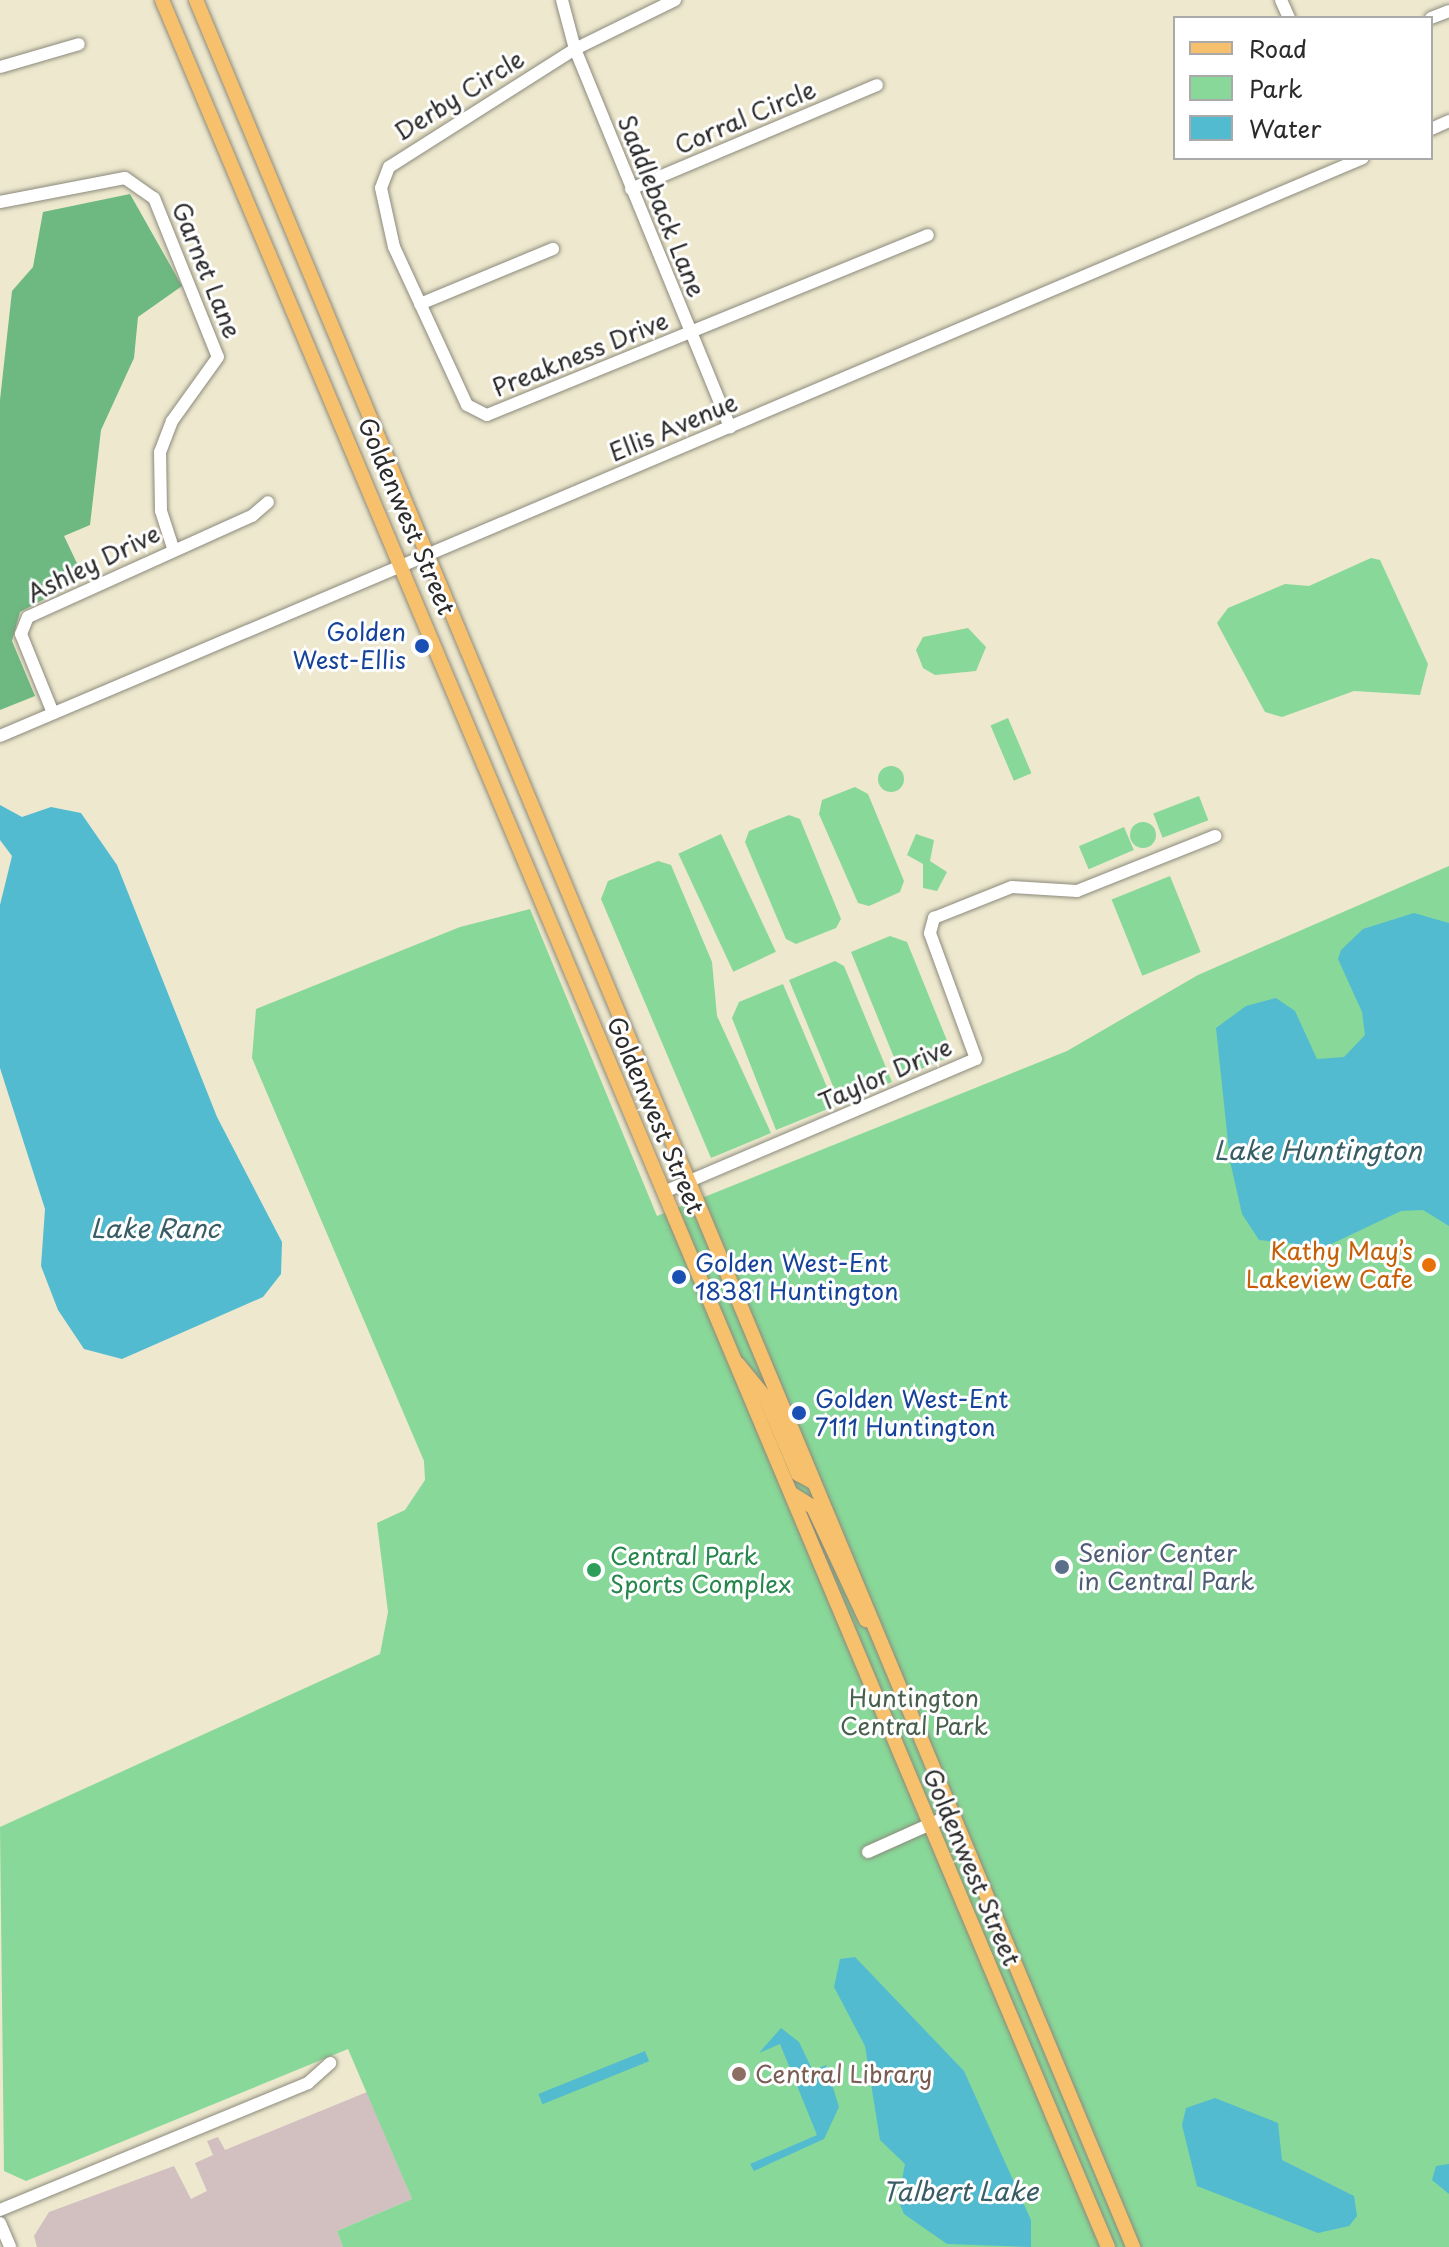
<!DOCTYPE html>
<html>
<head>
<meta charset="utf-8">
<style>
  body { margin:0 }
  #map { position:relative; width:1449px; height:2247px; overflow:hidden; background:#ede8ce; font-family:"Playpen Sans",sans-serif }
  div>[style] { position:absolute }
  [style*='--x'] { left:calc(var(--x)*1px); top:calc(var(--y)*1px); width:calc(var(--w)*1px); rotate:calc(var(--a)*1deg) }
  .industrial>* { inset:0; background:#d2bfc0 }
  .green>* { inset:0; background:#88d899; transform-origin:0 0 }
  .round { border-radius:50% }
  .forest>* { inset:0; background:#6eb881 }
  .water>* { inset:0; background:#53bbd0; transform-origin:0 0 }
  .roads { filter:drop-shadow(0 0 2px #8c8a7c) drop-shadow(0 0 2px #8c8a7c) }
  .minor>* { height:12px; margin:-6px; padding:0 6px; transform-origin:6px; border-radius:6px; background:#fff }
  .major>* { height:14px; margin:-7px; padding:0 7px; transform-origin:7px; border-radius:7px; background:#f7c06c }
  .dots>* { width:22px; height:22px; translate:-50% -50%; box-sizing:border-box; border:4px solid #fff; border-radius:50% }
  span { translate:-50% -50%; white-space:nowrap; text-align:center; line-height:1.15; -webkit-text-stroke:6px #fff; paint-order:stroke }
  .street-label { font-size:24px; color:#2b2b2b }
  .transit-label { font-size:24px; color:#164399 }
  .right { translate:-100% -50%; text-align:right }
  .left { translate:0 -50%; text-align:left }
  .food-label { font-size:24px; color:#c56008 }
  .service-label { font-size:24px; color:#4e5e75 }
  .leisure-label { font-size:24px; color:#27864d }
  .park-label { font-size:24px; color:#475f4c }
  .education-label { font-size:24px; color:#785e54 }
  .water-label { font-size:26px; color:#395d65; font-style:italic }
  .legend { position:absolute; left:1173px; top:16px; width:260px; height:144px; box-sizing:border-box; background:#fff; border:2px solid #aaa; margin:0; padding:10px 14px; list-style:none; font-size:24px; color:#2b2b2b }
  .legend li { display:flex; align-items:center; gap:16px; height:40px }
  .legend b { width:40px; border:2px solid #aaa }
</style>
</head>
<body>
<div id="map">
  <div class="industrial">
    <div style="clip-path:polygon(367px 2092px,412px 2199px,337px 2231px,343px 2247px,37px 2247px,34px 2236px,49px 2212px,174px 2166px,191px 2199px,207px 2191px,195px 2163px,213px 2155px,207px 2141px,218px 2137px,225px 2150px)"></div>
  </div>
  <div class="green">
    <div style="clip-path:polygon(1371px 558px,1380px 560px,1428px 664px,1420px 695px,1354px 691px,1282px 717px,1265px 712px,1217px 623px,1228px 608px,1285px 584px,1309px 586px)"></div>
    <div style="clip-path:polygon(968px 628px,986px 647px,976px 671px,935px 675px,923px 668px,916px 650px,923px 637px)"></div>
    <div style="left:1008px;top:718px;width:60px;height:19px;rotate:67deg"></div>
    <div class="round" style="left:878px;top:766px;width:26px;height:26px"></div>
    <div style="clip-path:polygon(855px 787px,868px 794px,904px 881px,900px 892px,869px 906px,858px 903px,819px 814px,822px 800px)"></div>
    <div style="left:1199px;top:796px;width:26px;height:49px;rotate:69deg"></div>
    <div style="clip-path:polygon(789px 815px,800px 819px,841px 919px,836px 928px,796px 944px,786px 939px,745px 842px,749px 831px)"></div>
    <div class="round" style="left:1130px;top:822px;width:26px;height:26px"></div>
    <div style="left:1124px;top:827px;width:25px;height:49px;rotate:67deg"></div>
    <div style="left:721px;top:834px;width:130px;height:47px;rotate:65deg"></div>
    <div style="clip-path:polygon(916px 834px,934px 840px,930px 861px,947px 872px,937px 891px,923px 888px,923px 864px,907px 855px)"></div>
    <div style="clip-path:polygon(658px 861px,671px 865px,712px 962px,717px 1016px,771px 1133px,711px 1158px,601px 899px,608px 881px)"></div>
    <div style="clip-path:polygon(1449px 866px,1449px 2247px,343px 2247px,337px 2231px,412px 2199px,348px 2049px,26px 2181px,4px 2171px,0 1827px,380px 1654px,388px 1612px,377px 1523px,405px 1510px,425px 1480px,424px 1461px,252px 1058px,256px 1009px,460px 927px,530px 909px,657px 1216px,1067px 1051px,1198px 975px)"></div>
    <div style="left:1170px;top:876px;width:82px;height:63px;rotate:68deg"></div>
    <div style="clip-path:polygon(890px 936px,907px 942px,950px 1048px,947px 1058px,902px 1077px,851px 952px)"></div>
    <div style="clip-path:polygon(835px 961px,844px 966px,892px 1082px,840px 1103px,789px 980px)"></div>
    <div style="clip-path:polygon(783px 984px,835px 1106px,776px 1130px,732px 1018px,739px 1002px)"></div>
  </div>
  <div class="forest">
    <div style="clip-path:polygon(130px 194px,182px 286px,138px 317px,134px 358px,101px 430px,90px 525px,64px 536px,84px 578px,20px 612px,12px 641px,35px 696px,0 710px,0 400px,12px 291px,33px 267px,43px 212px)"></div>
  </div>
  <div class="water">
    <div style="clip-path:polygon(0 805px,22px 817px,51px 807px,81px 813px,117px 865px,217px 1117px,282px 1242px,281px 1274px,263px 1297px,122px 1359px,84px 1349px,58px 1310px,41px 1266px,45px 1209px,0 1068px,0 905px,12px 856px,0 840px)"></div>
    <div style="clip-path:polygon(1414px 913px,1449px 923px,1449px 1226px,1423px 1210px,1401px 1211px,1325px 1247px,1259px 1240px,1242px 1214px,1230px 1161px,1216px 1028px,1246px 1006px,1276px 998px,1295px 1011px,1317px 1059px,1344px 1057px,1365px 1035px,1362px 1012px,1338px 959px,1341px 950px,1363px 929px)"></div>
    <div style="clip-path:polygon(855px 1957px,964px 2071px,1031px 2220px,1031px 2247px,947px 2244px,904px 2214px,898px 2200px,905px 2164px,880px 2140px,865px 2046px,834px 1987px,840px 1959px)"></div>
    <div style="clip-path:polygon(781px 2028px,799px 2042px,813px 2071px,826px 2065px,839px 2107px,824px 2139px,754px 2171px,750px 2164px,817px 2135px,780px 2044px,759px 2053px)"></div>
    <div style="left:645px;top:2051px;width:11px;height:115px;rotate:68deg"></div>
    <div style="clip-path:polygon(1215px 2098px,1278px 2123px,1282px 2160px,1354px 2196px,1357px 2216px,1349px 2226px,1318px 2233px,1197px 2186px,1182px 2125px,1186px 2108px)"></div>
    <div style="clip-path:polygon(1449px 2164px,1449px 2194px,1432px 2180px,1436px 2166px)"></div>
  </div>
  <div class="roads">
    <div class="minor">
      <div style="--x:562;--y:0;--w:51;--a:75.1"></div>
      <div style="--x:575;--y:49;--w:409;--a:67.7"></div>
      <div style="--x:675;--y:0;--w:111;--a:153.9"></div>
      <div style="--x:575;--y:49;--w:220;--a:147.6"></div>
      <div style="--x:389;--y:167;--w:22;--a:111"></div>
      <div style="--x:381;--y:188;--w:60;--a:77.6"></div>
      <div style="--x:394;--y:247;--w:174;--a:65.2"></div>
      <div style="--x:467;--y:405;--w:22;--a:27"></div>
      <div style="--x:487;--y:415;--w:476;--a:-22.2"></div>
      <div style="--x:1281;--y:0;--w:20;--a:66"></div>
      <div style="--x:1431;--y:18;--w:19;--a:-21"></div>
      <div style="--x:0;--y:67;--w:82;--a:-16.2"></div>
      <div style="--x:1431;--y:129;--w:20;--a:-24"></div>
      <div style="--x:631;--y:189;--w:267;--a:-22.9"></div>
      <div style="--x:0;--y:202;--w:127;--a:-10.9"></div>
      <div style="--x:125;--y:178;--w:35;--a:35"></div>
      <div style="--x:154;--y:198;--w:171;--a:68.1"></div>
      <div style="--x:218;--y:357;--w:79;--a:125.7"></div>
      <div style="--x:172;--y:421;--w:33;--a:111"></div>
      <div style="--x:160;--y:452;--w:59;--a:89"></div>
      <div style="--x:161;--y:511;--w:39;--a:72"></div>
      <div style="--x:420;--y:304;--w:144;--a:-22.5"></div>
      <div style="--x:53;--y:713;--w:85;--a:-112.1"></div>
      <div style="--x:21;--y:634;--w:18;--a:-68"></div>
      <div style="--x:28;--y:617;--w:246;--a:-24.3"></div>
      <div style="--x:252;--y:516;--w:21;--a:-41"></div>
      <div style="--x:0;--y:736;--w:1480;--a:-22.98"></div>
      <div style="--x:664;--y:1192;--w:339;--a:-23.1"></div>
      <div style="--x:976;--y:1059;--w:134;--a:-110.1"></div>
      <div style="--x:930;--y:933;--w:16;--a:-75"></div>
      <div style="--x:934;--y:918;--w:84;--a:-21.7"></div>
      <div style="--x:1012;--y:887;--w:65;--a:3.5"></div>
      <div style="--x:1077;--y:891;--w:149;--a:-21.7"></div>
      <div style="--x:868;--y:1852;--w:93;--a:-24.1"></div>
      <div style="--x:0;--y:2210;--w:333;--a:-22.4"></div>
      <div style="--x:308;--y:2083;--w:30;--a:-42"></div>
      <div style="--x:0;--y:2223;--w:26;--a:67"></div>
    </div>
    <div class="major">
      <div style="--x:162;--y:0;--w:2438;--a:67.17"></div>
      <div style="--x:196;--y:0;--w:2435;--a:67.36"></div>
      <div style="--x:738;--y:1364;--w:43;--a:50.7"></div>
      <div style="--x:765;--y:1397;--w:84;--a:66.8"></div>
      <div style="--x:798;--y:1474;--w:18;--a:29"></div>
      <div style="--x:792;--y:1494;--w:25;--a:32"></div>
      <div style="--x:813;--y:1507;--w:125;--a:64.9"></div>
    </div>
  </div>
  <div class="dots">
    <div style="left:422px;top:646px;background:#1a4fb4"></div>
    <div style="left:1429px;top:1265px;background:#e8710a"></div>
    <div style="left:679px;top:1277px;background:#1a4fb4"></div>
    <div style="left:799px;top:1413px;background:#1a4fb4"></div>
    <div style="left:1062px;top:1567px;background:#5c6f8a"></div>
    <div style="left:594px;top:1570px;background:#2e9e5b"></div>
    <div style="left:739px;top:2074px;background:#8d6e63"></div>
  </div>
  <div class="street-label">
    <span style="left:459px;top:95px;rotate:-32deg">Derby Circle</span>
    <span style="left:745px;top:117px;rotate:-23deg">Corral Circle</span>
    <span style="left:662px;top:206px;rotate:68deg">Saddleback Lane</span>
    <span style="left:207px;top:270px;rotate:68deg">Garnet Lane</span>
    <span style="left:580px;top:354px;rotate:-22deg">Preakness Drive</span>
    <span style="left:673px;top:427px;rotate:-23deg">Ellis Avenue</span>
    <span style="left:407px;top:516px;rotate:67deg">Goldenwest Street</span>
    <span style="left:93px;top:563px;rotate:-26deg">Ashley Drive</span>
    <span style="left:885px;top:1074px;rotate:-24deg">Taylor Drive</span>
    <span style="left:656px;top:1115px;rotate:67deg">Goldenwest Street</span>
    <span style="left:972px;top:1867px;rotate:67deg">Goldenwest Street</span>
  </div>
  <div class="transit-label">
    <span class="right" style="left:406px;top:646px">Golden<br>West-Ellis</span>
    <span class="left" style="left:695px;top:1277px">Golden West-Ent<br>18381 Huntington</span>
    <span class="left" style="left:815px;top:1413px">Golden West-Ent<br>7111 Huntington</span>
  </div>
  <div class="food-label">
    <span class="right" style="left:1413px;top:1265px">Kathy May’s<br>Lakeview Cafe</span>
  </div>
  <div class="service-label">
    <span class="left" style="left:1078px;top:1567px">Senior Center<br>in Central Park</span>
  </div>
  <div class="leisure-label">
    <span class="left" style="left:610px;top:1570px">Central Park<br>Sports Complex</span>
  </div>
  <div class="park-label">
    <span style="left:914px;top:1712px">Huntington<br>Central Park</span>
  </div>
  <div class="education-label">
    <span class="left" style="left:755px;top:2074px">Central Library</span>
  </div>
  <div class="water-label">
    <span style="left:1318px;top:1150px">Lake Huntington</span>
    <span style="left:155px;top:1228px">Lake Ranc</span>
    <span style="left:960px;top:2191px">Talbert Lake</span>
  </div>
  <ul class="legend">
  <li><b style="height:10px;background:#f7c06c"></b>Road</li>
  <li><b style="height:22px;background:#88d899"></b>Park</li>
  <li><b style="height:22px;background:#53bbd0"></b>Water</li>
  </ul>
</div>
</body>
</html>
